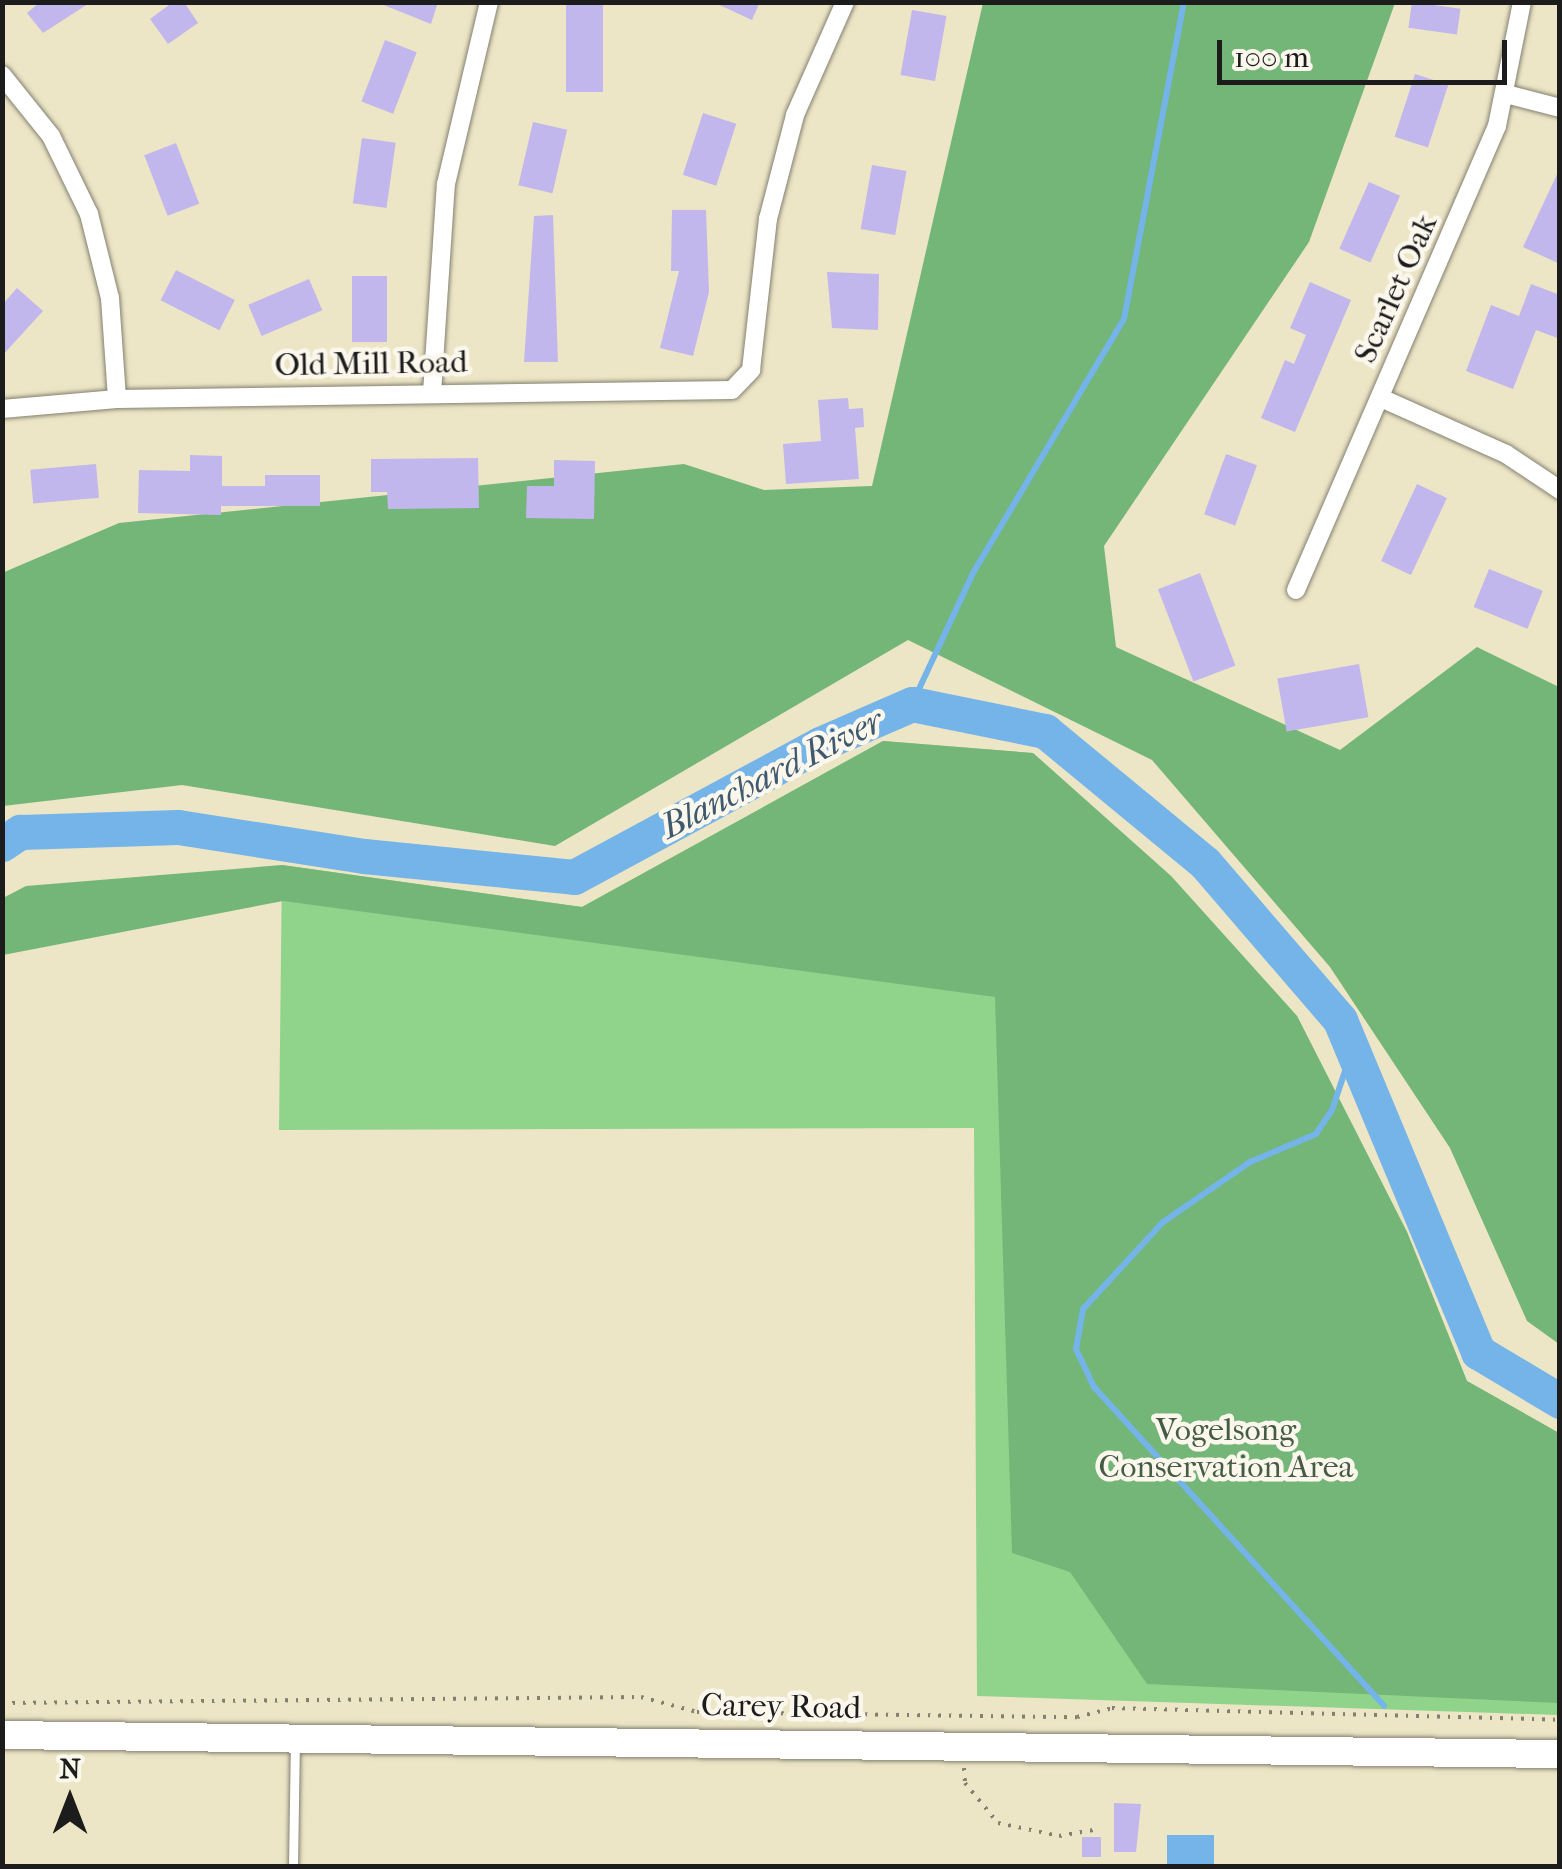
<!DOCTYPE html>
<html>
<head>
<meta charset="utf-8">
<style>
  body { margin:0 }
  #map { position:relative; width:1562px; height:1869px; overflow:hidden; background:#ece5c6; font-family:"IM FELL French Canon",serif }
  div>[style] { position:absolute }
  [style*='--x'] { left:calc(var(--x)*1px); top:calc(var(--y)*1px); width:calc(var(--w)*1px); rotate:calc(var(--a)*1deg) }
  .green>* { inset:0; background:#90d48c }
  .forest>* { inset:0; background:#74b678 }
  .water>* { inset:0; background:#74b4e8; transform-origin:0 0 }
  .stream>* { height:6px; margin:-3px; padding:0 3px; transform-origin:3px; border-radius:3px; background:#74b4e8 }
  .river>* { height:35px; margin:-17.5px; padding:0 17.5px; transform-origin:17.5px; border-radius:17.5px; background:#74b4e8 }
  .building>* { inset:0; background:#c2b7ec; transform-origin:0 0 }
  .path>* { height:4px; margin-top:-2px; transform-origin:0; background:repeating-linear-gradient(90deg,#848071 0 2.5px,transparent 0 10.5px) }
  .roads { filter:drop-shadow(0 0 2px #848071) drop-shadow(0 0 2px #848071) }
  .service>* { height:9px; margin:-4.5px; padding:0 4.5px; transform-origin:4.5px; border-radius:4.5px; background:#fff }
  .minor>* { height:18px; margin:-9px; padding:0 9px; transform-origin:9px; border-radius:9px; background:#fff }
  .secondary>* { height:28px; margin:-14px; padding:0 14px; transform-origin:14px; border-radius:14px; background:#fff }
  span { translate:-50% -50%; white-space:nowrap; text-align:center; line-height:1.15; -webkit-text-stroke:9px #fbf7ec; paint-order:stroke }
  .street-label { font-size:32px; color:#1c1c1c }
  .park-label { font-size:32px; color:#455c43 }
  .water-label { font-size:35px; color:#3f596e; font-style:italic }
  .frame { position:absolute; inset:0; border:5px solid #1c1c1c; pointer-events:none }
  .north { position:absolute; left:20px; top:1749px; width:100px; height:100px; -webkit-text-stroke:8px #fbf7ec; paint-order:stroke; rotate:0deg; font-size:28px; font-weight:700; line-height:40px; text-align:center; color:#1c1c1c }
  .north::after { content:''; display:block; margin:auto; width:35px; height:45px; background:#1c1c1c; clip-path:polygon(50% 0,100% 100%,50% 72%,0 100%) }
  .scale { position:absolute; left:1217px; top:40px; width:290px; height:45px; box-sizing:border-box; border:5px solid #1c1c1c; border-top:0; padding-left:12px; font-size:30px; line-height:35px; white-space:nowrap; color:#1c1c1c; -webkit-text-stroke:8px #fbf7ec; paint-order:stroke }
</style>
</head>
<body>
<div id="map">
  <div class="green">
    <div style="clip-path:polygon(883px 741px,1033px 753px,1171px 876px,1297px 1016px,1407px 1232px,1467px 1381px,1559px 1433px,1559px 1715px,977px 1696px,974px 1128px,279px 1130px,282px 865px,582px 907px)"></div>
  </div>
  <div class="forest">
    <div style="clip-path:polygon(983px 3px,1395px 3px,1309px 242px,1104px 546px,1116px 647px,1340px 750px,1477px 647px,1559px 687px,1559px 1344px,1527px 1321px,1450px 1148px,1330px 967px,1152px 760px,908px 640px,555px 846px,182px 785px,3px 806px,2px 573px,119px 523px,684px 464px,764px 490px,872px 486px)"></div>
    <div style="clip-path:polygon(883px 741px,1033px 753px,1171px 876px,1297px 1016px,1407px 1232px,1467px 1381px,1559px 1433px,1559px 1703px,1147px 1684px,1070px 1572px,1012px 1553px,995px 997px,283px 901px,3px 955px,3px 898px,26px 886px,282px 865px,582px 907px)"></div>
  </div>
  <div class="water">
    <div style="left:1167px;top:1835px;width:47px;height:29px"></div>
  </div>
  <div class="stream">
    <div style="--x:912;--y:704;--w:145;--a:-65"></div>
    <div style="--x:973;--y:573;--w:295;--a:-59.3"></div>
    <div style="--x:1124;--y:319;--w:323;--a:-79.3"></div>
    <div style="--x:1352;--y:1050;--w:63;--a:108.4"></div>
    <div style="--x:1332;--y:1110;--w:29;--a:124"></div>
    <div style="--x:1316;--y:1134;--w:72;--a:157"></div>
    <div style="--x:1250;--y:1162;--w:106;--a:145.4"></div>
    <div style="--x:1163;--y:1222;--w:118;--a:132.6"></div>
    <div style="--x:1083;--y:1309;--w:41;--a:99.9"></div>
    <div style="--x:1076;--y:1349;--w:42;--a:64.7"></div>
    <div style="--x:1094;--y:1387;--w:431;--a:47.7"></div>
  </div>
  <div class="river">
    <div style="--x:2;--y:844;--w:22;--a:-34"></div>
    <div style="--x:20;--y:832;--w:158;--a:-1.8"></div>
    <div style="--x:178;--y:827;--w:188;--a:8.9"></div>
    <div style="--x:364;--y:856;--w:211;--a:5.7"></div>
    <div style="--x:574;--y:877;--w:280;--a:-28.4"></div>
    <div style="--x:820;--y:744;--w:100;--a:-23.5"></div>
    <div style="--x:912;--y:704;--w:136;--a:11.5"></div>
    <div style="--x:1045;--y:731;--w:207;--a:39.5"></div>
    <div style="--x:1205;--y:863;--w:207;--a:49.3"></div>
    <div style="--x:1340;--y:1020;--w:360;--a:67.4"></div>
    <div style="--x:1478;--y:1352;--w:96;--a:30.9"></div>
  </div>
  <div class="building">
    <div style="clip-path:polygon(40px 2px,91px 2px,43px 33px,27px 13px)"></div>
    <div style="clip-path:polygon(173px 2px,184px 2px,198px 23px,168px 44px,150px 19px)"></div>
    <div style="clip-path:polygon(376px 2px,438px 2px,431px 24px)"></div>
    <div style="left:566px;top:2px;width:37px;height:90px"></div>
    <div style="clip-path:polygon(713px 2px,760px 2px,752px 20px)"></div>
    <div style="left:1412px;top:2px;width:49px;height:26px;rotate:8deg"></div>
    <div style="left:912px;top:10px;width:35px;height:66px;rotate:10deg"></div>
    <div style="left:385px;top:40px;width:34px;height:66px;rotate:21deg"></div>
    <div style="left:1415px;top:74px;width:35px;height:66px;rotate:18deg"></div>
    <div style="left:703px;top:113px;width:35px;height:65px;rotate:18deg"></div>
    <div style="left:533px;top:122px;width:35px;height:65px;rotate:13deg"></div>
    <div style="left:362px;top:138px;width:34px;height:66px;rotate:8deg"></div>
    <div style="left:176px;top:143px;width:65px;height:34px;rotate:69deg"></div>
    <div style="left:872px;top:165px;width:35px;height:65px;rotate:10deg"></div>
    <div style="clip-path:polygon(1560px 168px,1560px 264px,1523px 247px)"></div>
    <div style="left:1369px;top:182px;width:34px;height:73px;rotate:24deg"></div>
    <div style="clip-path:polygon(672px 210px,706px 210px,709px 292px,693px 356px,660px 348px,679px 271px,671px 271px)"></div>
    <div style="clip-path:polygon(553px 215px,558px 362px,524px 362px,534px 216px)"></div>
    <div style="left:176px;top:270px;width:66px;height:34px;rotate:27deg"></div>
    <div style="clip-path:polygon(827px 272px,879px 274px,878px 330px,832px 328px)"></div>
    <div style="left:352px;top:276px;width:35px;height:66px"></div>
    <div style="left:309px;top:279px;width:34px;height:66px;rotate:67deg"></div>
    <div style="clip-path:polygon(1310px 282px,1351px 300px,1295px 432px,1261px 418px,1285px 360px,1294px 364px,1306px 335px,1290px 328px)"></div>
    <div style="clip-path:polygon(1531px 284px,1560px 295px,1560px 339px,1536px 330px,1513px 389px,1466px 371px,1491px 305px,1519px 316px)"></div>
    <div style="clip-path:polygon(17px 288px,43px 311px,2px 356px,2px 305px)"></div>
    <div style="clip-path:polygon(848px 398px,849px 409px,863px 408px,864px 427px,855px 428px,859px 479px,786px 484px,783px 444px,821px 441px,818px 400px)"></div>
    <div style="left:1226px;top:454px;width:33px;height:64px;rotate:20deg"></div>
    <div style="clip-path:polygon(190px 455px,222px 456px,222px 486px,265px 486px,265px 475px,320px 475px,320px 506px,221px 506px,221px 515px,138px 513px,139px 470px,190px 471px)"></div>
    <div style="clip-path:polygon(478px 458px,479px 508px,388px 509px,387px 492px,371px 492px,371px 459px)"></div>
    <div style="clip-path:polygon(554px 460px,595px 461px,594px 519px,526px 518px,527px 486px,554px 486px)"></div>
    <div style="left:96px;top:464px;width:34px;height:66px;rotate:85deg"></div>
    <div style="left:1417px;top:484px;width:33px;height:85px;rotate:25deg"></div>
    <div style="left:1489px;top:569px;width:58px;height:41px;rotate:22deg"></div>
    <div style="left:1200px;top:573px;width:99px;height:45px;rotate:69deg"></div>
    <div style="left:1359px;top:664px;width:54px;height:83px;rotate:80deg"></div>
    <div style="clip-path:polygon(1114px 1803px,1141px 1804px,1136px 1852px,1114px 1852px)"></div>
    <div style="left:1082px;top:1837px;width:19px;height:20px"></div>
  </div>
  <div class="path">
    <div style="--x:2;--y:1703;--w:639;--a:-0.54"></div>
    <div style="--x:641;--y:1697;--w:58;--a:15"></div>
    <div style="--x:697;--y:1712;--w:380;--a:0.8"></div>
    <div style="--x:1077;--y:1717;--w:36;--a:-14"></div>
    <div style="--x:1112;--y:1708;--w:448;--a:1.5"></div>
    <div style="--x:964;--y:1768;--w:15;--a:86"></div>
    <div style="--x:965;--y:1783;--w:52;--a:50.5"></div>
    <div style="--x:998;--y:1823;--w:62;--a:12"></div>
    <div style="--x:1059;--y:1836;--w:36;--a:-10"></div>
  </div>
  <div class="roads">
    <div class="service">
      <div style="--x:293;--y:1866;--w:122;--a:-89.1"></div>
    </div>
    <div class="minor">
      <div style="--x:2;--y:75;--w:78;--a:51.2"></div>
      <div style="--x:51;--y:136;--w:87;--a:64"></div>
      <div style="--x:89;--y:214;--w:87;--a:76"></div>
      <div style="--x:110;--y:298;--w:101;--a:86"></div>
      <div style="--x:1506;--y:94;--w:56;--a:14.5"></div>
      <div style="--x:432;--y:393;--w:209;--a:-86.2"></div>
      <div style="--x:446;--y:184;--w:187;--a:-76.7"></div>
      <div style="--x:1381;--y:398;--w:137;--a:24.1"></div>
      <div style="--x:1506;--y:454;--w:65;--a:33.7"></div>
      <div style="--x:2;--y:409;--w:115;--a:-5"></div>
      <div style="--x:117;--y:399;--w:615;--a:-0.84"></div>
      <div style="--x:732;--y:390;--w:28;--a:-46"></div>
      <div style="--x:751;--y:370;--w:152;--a:-83.6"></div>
      <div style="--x:768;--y:219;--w:107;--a:-75.4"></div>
      <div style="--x:795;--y:115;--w:124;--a:-66.1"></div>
      <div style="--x:1296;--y:590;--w:506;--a:-66.58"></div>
      <div style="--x:1497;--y:126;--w:126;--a:-78.6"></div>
    </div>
    <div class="secondary">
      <div style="--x:2;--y:1735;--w:1558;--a:0.7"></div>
    </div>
  </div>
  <div class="street-label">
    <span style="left:1396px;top:289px;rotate:-66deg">Scarlet Oak</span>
    <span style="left:371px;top:364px;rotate:-1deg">Old Mill Road</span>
    <span style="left:781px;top:1707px;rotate:1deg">Carey Road</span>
  </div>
  <div class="park-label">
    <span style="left:1226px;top:1449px">Vogelsong<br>Conservation Area</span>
  </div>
  <div class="water-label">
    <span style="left:772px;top:774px;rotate:-27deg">Blanchard River</span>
  </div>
  <div class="frame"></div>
  <div class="north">N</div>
  <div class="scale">100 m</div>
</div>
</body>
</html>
